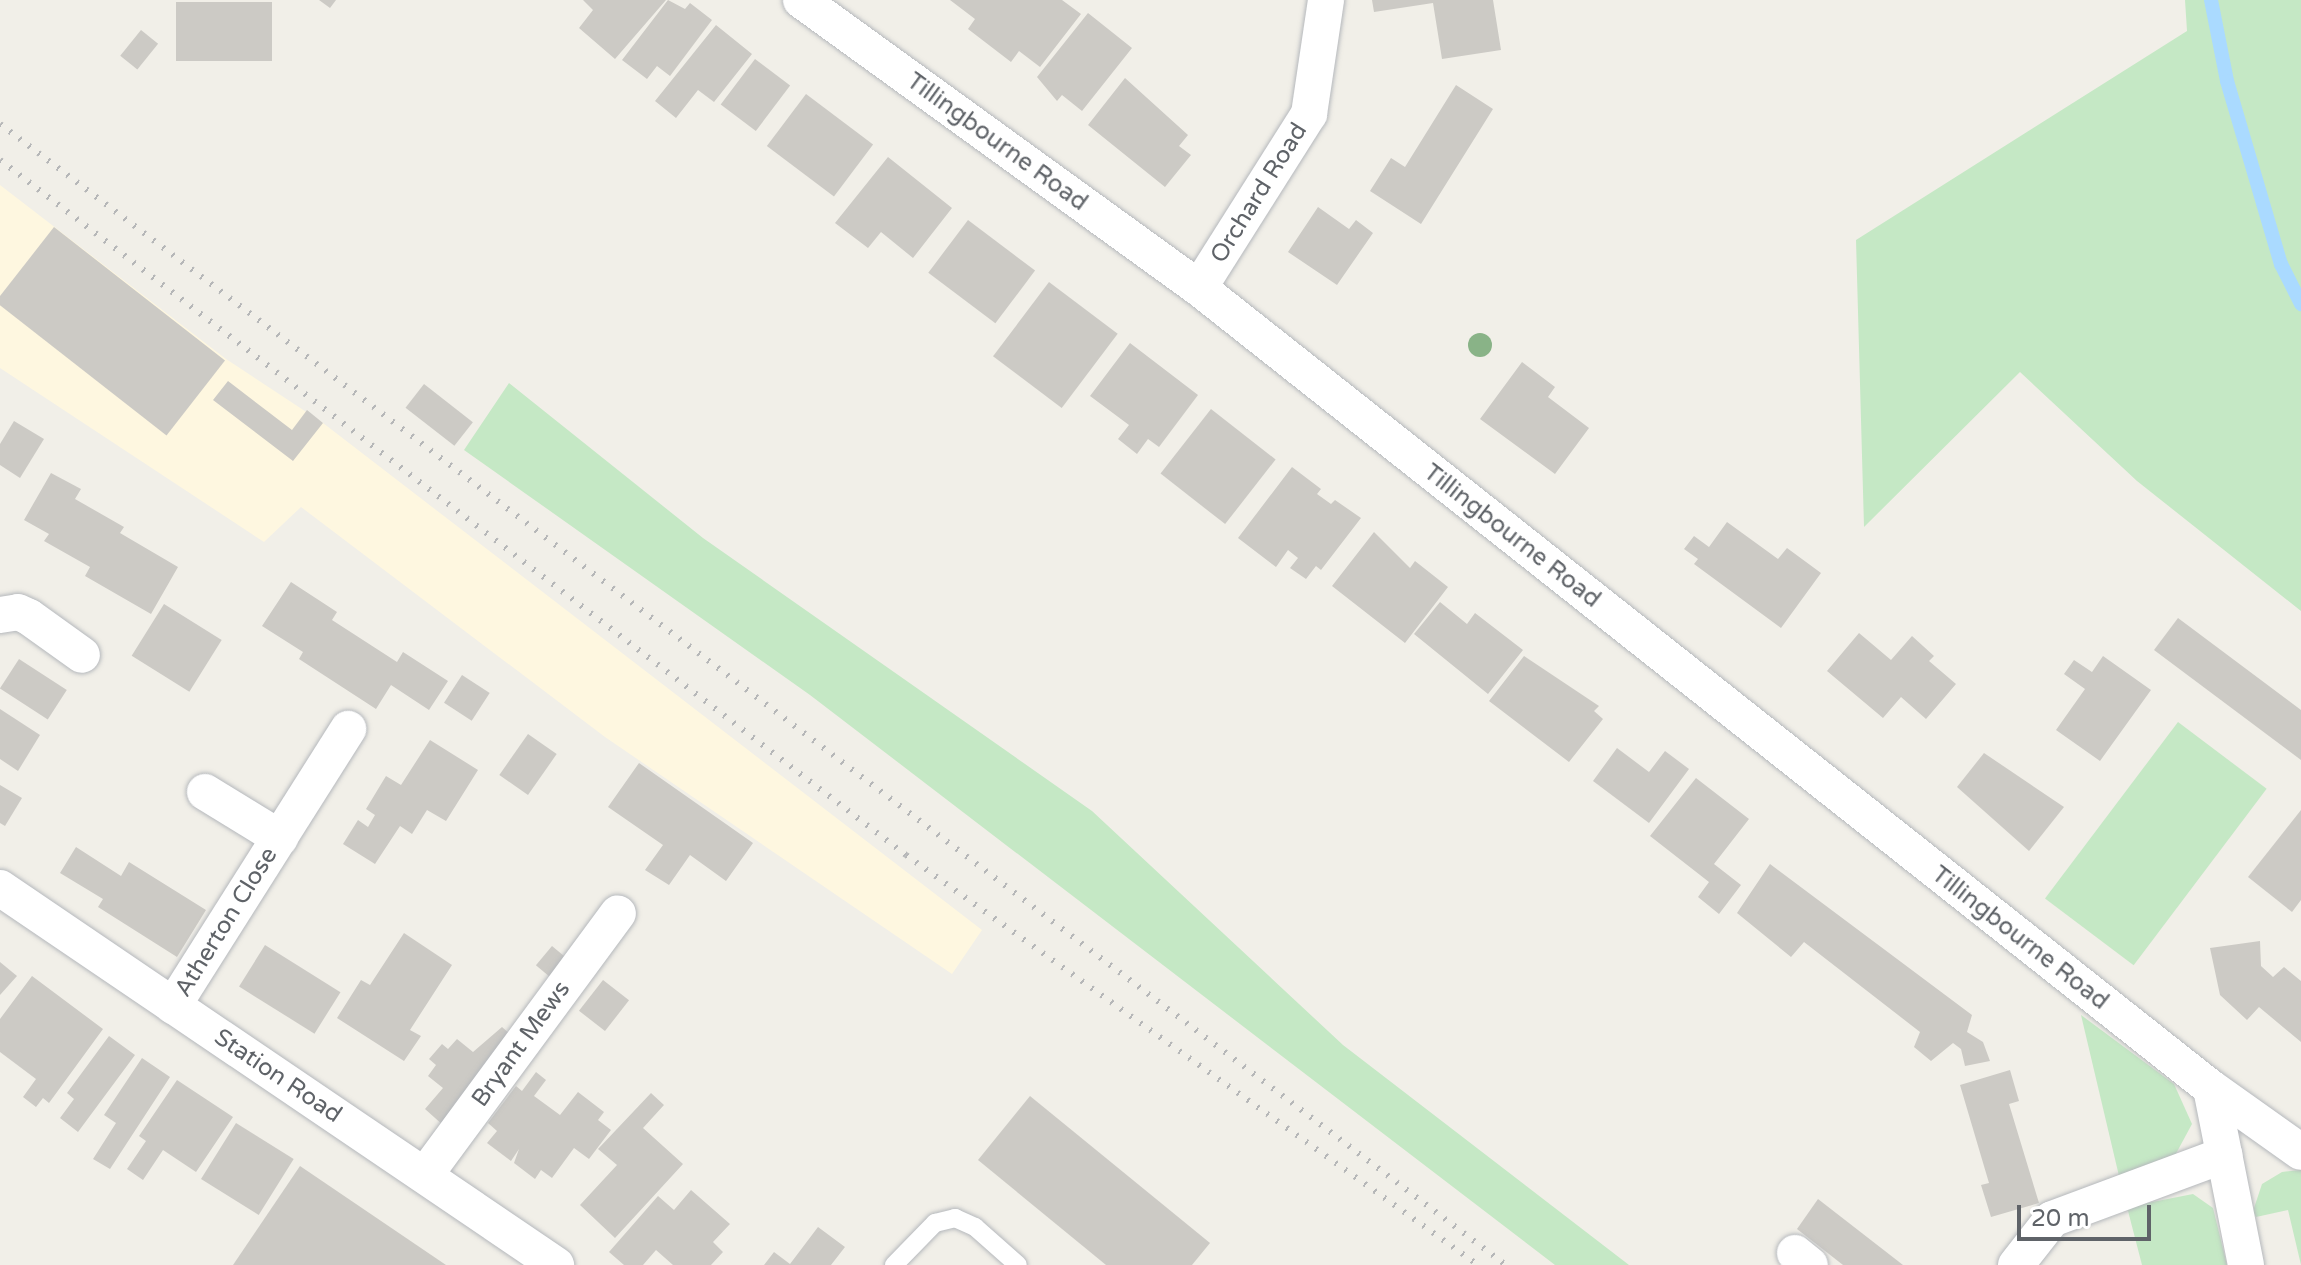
<!DOCTYPE html>
<html>
<head>
<meta charset="utf-8">
<style>
  body { margin:0 }
  #map { position:relative; width:2301px; height:1265px; overflow:hidden; background:#f1efe8; font-family:"Varela Round",sans-serif }
  div>[style] { position:absolute }
  [style*='--x'] { left:calc(var(--x)*1px); top:calc(var(--y)*1px); width:calc(var(--w)*1px); rotate:calc(var(--a)*1deg) }
  .commercial>* { inset:0; background:#fef7e0 }
  .green>* { inset:0; background:#c5e8c5; transform-origin:0 0 }
  .stream>* { height:14px; margin:-7px; padding:0 7px; transform-origin:7px; border-radius:7px; background:#aadaff }
  .building>* { inset:0; background:#cccac5; transform-origin:0 0 }
  .roads { filter:drop-shadow(0 0 2px #b5b8bc) drop-shadow(0 0 2px #b5b8bc) }
  .service>* { height:18px; margin:-9px; padding:0 9px; transform-origin:9px; border-radius:9px; background:#fff }
  .minor>* { height:36px; margin:-18px; padding:0 18px; transform-origin:18px; border-radius:18px; background:#fff }
  .rail>* { height:6px; margin-top:-3px; transform-origin:0; background:repeating-linear-gradient(90deg,#b6b7b8 0 2px,transparent 0 12px) }
  .trees>* { width:24px; height:24px; margin:-12px; border-radius:50%; background:#89b387 }
  span { translate:-50% -50%; white-space:nowrap; text-align:center; line-height:1.15; -webkit-text-stroke:7px #fff; paint-order:stroke }
  .street-label { font-size:24px; color:#5f6368 }
  .scale { position:absolute; left:2017px; top:1205px; width:134px; height:36px; box-sizing:border-box; border:4px solid #5f6368; border-top:0; padding-left:10px; font-size:24px; line-height:28px; white-space:nowrap; color:#5f6368; -webkit-text-stroke:6px #fff; paint-order:stroke }
</style>
</head>
<body>
<div id="map">
  <div class="commercial">
    <div style="clip-path:polygon(0 185px,226px 359px,323px 423px,982px 930px,952px 974px,605px 737px,301px 507px,264px 542px,0 368px)"></div>
  </div>
  <div class="green">
    <div style="clip-path:polygon(2185px 0,2301px 0,2301px 611px,2137px 481px,2020px 372px,1864px 527px,1856px 240px,2187px 31px)"></div>
    <div style="clip-path:polygon(509px 383px,703px 538px,1092px 811px,1343px 1045px,1629px 1265px,1555px 1265px,810px 695px,464px 450px)"></div>
    <div style="left:2178px;top:722px;width:111px;height:221px;rotate:37deg"></div>
    <div style="clip-path:polygon(2081px 1015px,2174px 1084px,2192px 1124px,2172px 1161px,2119px 1176px)"></div>
    <div style="clip-path:polygon(2301px 1170px,2301px 1265px,2288px 1210px,2256px 1217px,2253px 1211px,2262px 1184px,2282px 1172px)"></div>
    <div style="clip-path:polygon(2193px 1194px,2213px 1208px,2227px 1265px,2142px 1265px,2127px 1207px)"></div>
  </div>
  <div class="stream">
    <div style="--x:2211;--y:0;--w:83;--a:78.8"></div>
    <div style="--x:2227;--y:81;--w:191;--a:73.6"></div>
    <div style="--x:2281;--y:264;--w:45;--a:63.4"></div>
  </div>
  <div class="building">
    <div style="clip-path:polygon(319px 0,336px 0,330px 8px)"></div>
    <div style="clip-path:polygon(583px 0,666px 0,615px 59px,579px 28px,593px 10px)"></div>
    <div style="clip-path:polygon(668px 0,685px 9px,690px 3px,712px 20px,670px 76px,657px 66px,647px 79px,622px 60px)"></div>
    <div style="clip-path:polygon(950px 0,1062px 0,1081px 14px,1040px 67px,1019px 51px,1011px 62px,968px 29px,975px 19px)"></div>
    <div style="clip-path:polygon(1372px 0,1493px 0,1501px 50px,1442px 59px,1433px 3px,1374px 12px)"></div>
    <div style="left:176px;top:2px;width:96px;height:59px"></div>
    <div style="clip-path:polygon(1088px 13px,1132px 48px,1082px 111px,1062px 95px,1057px 101px,1037px 77px)"></div>
    <div style="clip-path:polygon(716px 25px,752px 54px,714px 102px,698px 90px,676px 118px,655px 101px)"></div>
    <div style="left:141px;top:30px;width:22px;height:33px;rotate:39deg"></div>
    <div style="left:755px;top:59px;width:44px;height:57px;rotate:37deg"></div>
    <div style="clip-path:polygon(1125px 78px,1188px 135px,1179px 146px,1191px 155px,1165px 187px,1088px 125px)"></div>
    <div style="clip-path:polygon(1456px 85px,1493px 109px,1421px 224px,1370px 191px,1391px 158px,1405px 167px)"></div>
    <div style="left:806px;top:94px;width:84px;height:65px;rotate:37deg"></div>
    <div style="clip-path:polygon(888px 157px,952px 208px,913px 258px,881px 232px,868px 248px,835px 223px)"></div>
    <div style="clip-path:polygon(1318px 207px,1349px 229px,1356px 220px,1373px 233px,1337px 285px,1288px 252px)"></div>
    <div style="left:968px;top:220px;width:84px;height:66px;rotate:37deg"></div>
    <div style="left:54px;top:227px;width:217px;height:95px;rotate:38deg"></div>
    <div style="left:1049px;top:282px;width:86px;height:93px;rotate:37deg"></div>
    <div style="clip-path:polygon(1130px 343px,1198px 395px,1159px 447px,1148px 439px,1137px 454px,1118px 439px,1129px 425px,1090px 396px)"></div>
    <div style="clip-path:polygon(1522px 362px,1555px 387px,1548px 397px,1589px 428px,1555px 474px,1480px 419px)"></div>
    <div style="clip-path:polygon(228px 381px,292px 430px,307px 410px,323px 423px,293px 461px,213px 400px)"></div>
    <div style="left:424px;top:384px;width:62px;height:30px;rotate:38deg"></div>
    <div style="left:1211px;top:409px;width:82px;height:82px;rotate:38deg"></div>
    <div style="clip-path:polygon(14px 421px,44px 439px,20px 478px,0 465px,0 444px)"></div>
    <div style="clip-path:polygon(1292px 467px,1321px 489px,1317px 494px,1331px 504px,1335px 500px,1361px 518px,1321px 570px,1316px 566px,1306px 579px,1290px 568px,1298px 558px,1288px 550px,1276px 567px,1238px 538px)"></div>
    <div style="clip-path:polygon(51px 473px,81px 489px,75px 499px,124px 527px,120px 533px,178px 567px,151px 614px,85px 576px,90px 567px,44px 541px,49px 534px,24px 520px)"></div>
    <div style="clip-path:polygon(1727px 522px,1778px 559px,1787px 548px,1821px 573px,1781px 628px,1694px 564px,1698px 559px,1684px 549px,1694px 536px,1709px 547px)"></div>
    <div style="clip-path:polygon(1374px 532px,1410px 568px,1415px 561px,1448px 587px,1405px 643px,1332px 586px)"></div>
    <div style="clip-path:polygon(291px 582px,337px 612px,332px 620px,397px 662px,403px 652px,448px 681px,429px 710px,391px 685px,376px 709px,299px 659px,303px 652px,262px 626px)"></div>
    <div style="clip-path:polygon(1440px 602px,1467px 624px,1475px 613px,1523px 650px,1488px 694px,1414px 634px)"></div>
    <div style="left:164px;top:604px;width:68px;height:61px;rotate:32deg"></div>
    <div style="clip-path:polygon(2178px 618px,2301px 710px,2301px 760px,2154px 650px)"></div>
    <div style="clip-path:polygon(1859px 633px,1891px 660px,1912px 636px,1934px 656px,1929px 661px,1956px 684px,1926px 719px,1901px 697px,1883px 718px,1827px 671px)"></div>
    <div style="clip-path:polygon(1524px 656px,1599px 706px,1594px 711px,1603px 719px,1569px 762px,1489px 701px)"></div>
    <div style="clip-path:polygon(2103px 656px,2151px 690px,2100px 761px,2056px 730px,2085px 689px,2064px 674px,2074px 660px,2092px 672px)"></div>
    <div style="left:19px;top:659px;width:57px;height:35px;rotate:33deg"></div>
    <div style="left:462px;top:675px;width:33px;height:33px;rotate:33deg"></div>
    <div style="clip-path:polygon(0 709px,40px 735px,18px 771px,0 759px)"></div>
    <div style="left:528px;top:734px;width:35px;height:50px;rotate:35deg"></div>
    <div style="clip-path:polygon(430px 740px,478px 770px,446px 821px,427px 810px,412px 834px,400px 826px,375px 864px,343px 844px,358px 820px,368px 827px,375px 815px,366px 809px,386px 776px,401px 785px)"></div>
    <div style="clip-path:polygon(1617px 748px,1649px 772px,1665px 751px,1689px 769px,1649px 823px,1593px 781px)"></div>
    <div style="clip-path:polygon(1984px 753px,2064px 807px,2029px 851px,1957px 787px)"></div>
    <div style="clip-path:polygon(639px 763px,753px 843px,726px 881px,690px 855px,669px 885px,645px 870px,663px 845px,608px 807px)"></div>
    <div style="clip-path:polygon(1696px 778px,1749px 819px,1714px 864px,1741px 885px,1719px 914px,1698px 897px,1709px 882px,1650px 836px)"></div>
    <div style="clip-path:polygon(0 785px,22px 798px,5px 826px,0 823px)"></div>
    <div style="clip-path:polygon(2301px 810px,2301px 900px,2292px 912px,2248px 877px)"></div>
    <div style="clip-path:polygon(76px 847px,121px 876px,129px 862px,206px 910px,177px 957px,98px 907px,103px 899px,60px 873px)"></div>
    <div style="clip-path:polygon(1770px 864px,1972px 1015px,1967px 1032px,1983px 1042px,1990px 1061px,1965px 1066px,1961px 1049px,1953px 1043px,1931px 1061px,1914px 1047px,1920px 1032px,1804px 942px,1791px 957px,1737px 913px)"></div>
    <div style="clip-path:polygon(404px 933px,452px 965px,410px 1030px,421px 1036px,404px 1061px,337px 1018px,361px 980px,370px 985px)"></div>
    <div style="clip-path:polygon(2260px 941px,2261px 966px,2273px 977px,2284px 967px,2301px 981px,2301px 1042px,2259px 1007px,2247px 1020px,2220px 995px,2210px 948px)"></div>
    <div style="left:265px;top:945px;width:89px;height:49px;rotate:32deg"></div>
    <div style="left:552px;top:946px;width:23px;height:25px;rotate:40deg"></div>
    <div style="clip-path:polygon(0 962px,17px 976px,0 995px)"></div>
    <div style="clip-path:polygon(32px 976px,103px 1029px,49px 1103px,43px 1098px,36px 1107px,23px 1097px,36px 1079px,0 1052px,0 1019px)"></div>
    <div style="left:603px;top:980px;width:33px;height:39px;rotate:38deg"></div>
    <div style="clip-path:polygon(502px 1027px,511px 1035px,444px 1126px,425px 1109px,443px 1088px,428px 1076px,436px 1065px,429px 1059px,442px 1044px,448px 1049px,457px 1039px,473px 1052px)"></div>
    <div style="clip-path:polygon(109px 1036px,135px 1055px,78px 1132px,60px 1118px,74px 1099px,67px 1093px)"></div>
    <div style="clip-path:polygon(142px 1058px,170px 1077px,110px 1169px,93px 1159px,116px 1123px,104px 1115px)"></div>
    <div style="clip-path:polygon(2010px 1070px,2019px 1101px,2009px 1104px,2039px 1203px,1991px 1217px,1981px 1185px,1989px 1183px,1960px 1085px)"></div>
    <div style="clip-path:polygon(536px 1072px,546px 1080px,534px 1096px,560px 1115px,578px 1092px,604px 1112px,598px 1120px,611px 1130px,589px 1159px,574px 1148px,552px 1178px,541px 1170px,535px 1179px,514px 1163px,519px 1149px,511px 1161px,487px 1143px,497px 1131px,488px 1123px,516px 1086px,522px 1091px)"></div>
    <div style="clip-path:polygon(177px 1080px,233px 1117px,196px 1172px,163px 1150px,143px 1180px,127px 1169px,146px 1141px,139px 1136px)"></div>
    <div style="clip-path:polygon(651px 1093px,664px 1105px,643px 1128px,683px 1164px,615px 1238px,580px 1205px,617px 1165px,598px 1149px)"></div>
    <div style="clip-path:polygon(1030px 1096px,1210px 1243px,1192px 1265px,1106px 1265px,978px 1160px)"></div>
    <div style="left:236px;top:1123px;width:68px;height:66px;rotate:32deg"></div>
    <div style="clip-path:polygon(300px 1166px,446px 1265px,233px 1265px)"></div>
    <div style="clip-path:polygon(691px 1190px,730px 1224px,713px 1242px,723px 1252px,711px 1265px,673px 1265px,656px 1250px,643px 1265px,624px 1265px,609px 1252px,658px 1196px,674px 1210px)"></div>
    <div style="clip-path:polygon(1818px 1199px,1903px 1265px,1843px 1265px,1797px 1229px)"></div>
    <div style="clip-path:polygon(818px 1227px,845px 1247px,831px 1265px,764px 1265px,774px 1252px,790px 1264px)"></div>
  </div>
  <div class="roads">
    <div class="service">
      <div style="--x:894;--y:1265;--w:59;--a:-45.7"></div>
      <div style="--x:935;--y:1223;--w:21;--a:-14"></div>
      <div style="--x:955;--y:1218;--w:22;--a:24"></div>
      <div style="--x:975;--y:1227;--w:57;--a:41.5"></div>
    </div>
    <div class="minor">
      <div style="--x:801;--y:0;--w:491;--a:35.9"></div>
      <div style="--x:1199;--y:288;--w:1290;--a:38.33"></div>
      <div style="--x:1199;--y:288;--w:206;--a:-57.7"></div>
      <div style="--x:1309;--y:114;--w:115;--a:-81.5"></div>
      <div style="--x:0;--y:615;--w:18;--a:-9"></div>
      <div style="--x:18;--y:612;--w:12;--a:24"></div>
      <div style="--x:29;--y:617;--w:65;--a:35.6"></div>
      <div style="--x:205;--y:792;--w:88;--a:31.5"></div>
      <div style="--x:0;--y:888;--w:672;--a:34.14"></div>
      <div style="--x:173;--y:1006;--w:328;--a:-57.7"></div>
      <div style="--x:425;--y:1175;--w:325;--a:-53.6"></div>
      <div style="--x:1795;--y:1253;--w:19;--a:39"></div>
      <div style="--x:2016;--y:1265;--w:58;--a:-52"></div>
      <div style="--x:2052;--y:1219;--w:184;--a:-20.4"></div>
      <div style="--x:2246;--y:1265;--w:180;--a:-101.2"></div>
      <div style="--x:2211;--y:1088;--w:110;--a:35.4"></div>
    </div>
  </div>
  <div class="rail">
    <div style="--x:0;--y:124;--w:1889;--a:37.15"></div>
    <div style="--x:0;--y:160;--w:1142;--a:37.49"></div>
    <div style="--x:906;--y:855;--w:704;--a:35.63"></div>
  </div>
  <div class="trees">
    <div style="left:1480px;top:345px"></div>
  </div>
  <div class="street-label">
    <span style="left:997px;top:142px;rotate:36deg">Tillingbourne Road</span>
    <span style="left:1259px;top:193px;rotate:-58deg">Orchard Road</span>
    <span style="left:1512px;top:536px;rotate:38deg">Tillingbourne Road</span>
    <span style="left:226px;top:922px;rotate:-58deg">Atherton Close</span>
    <span style="left:2020px;top:938px;rotate:38deg">Tillingbourne Road</span>
    <span style="left:521px;top:1044px;rotate:-54deg">Bryant Mews</span>
    <span style="left:278px;top:1076px;rotate:34deg">Station Road</span>
  </div>
  <div class="scale">20 m</div>
</div>
</body>
</html>
